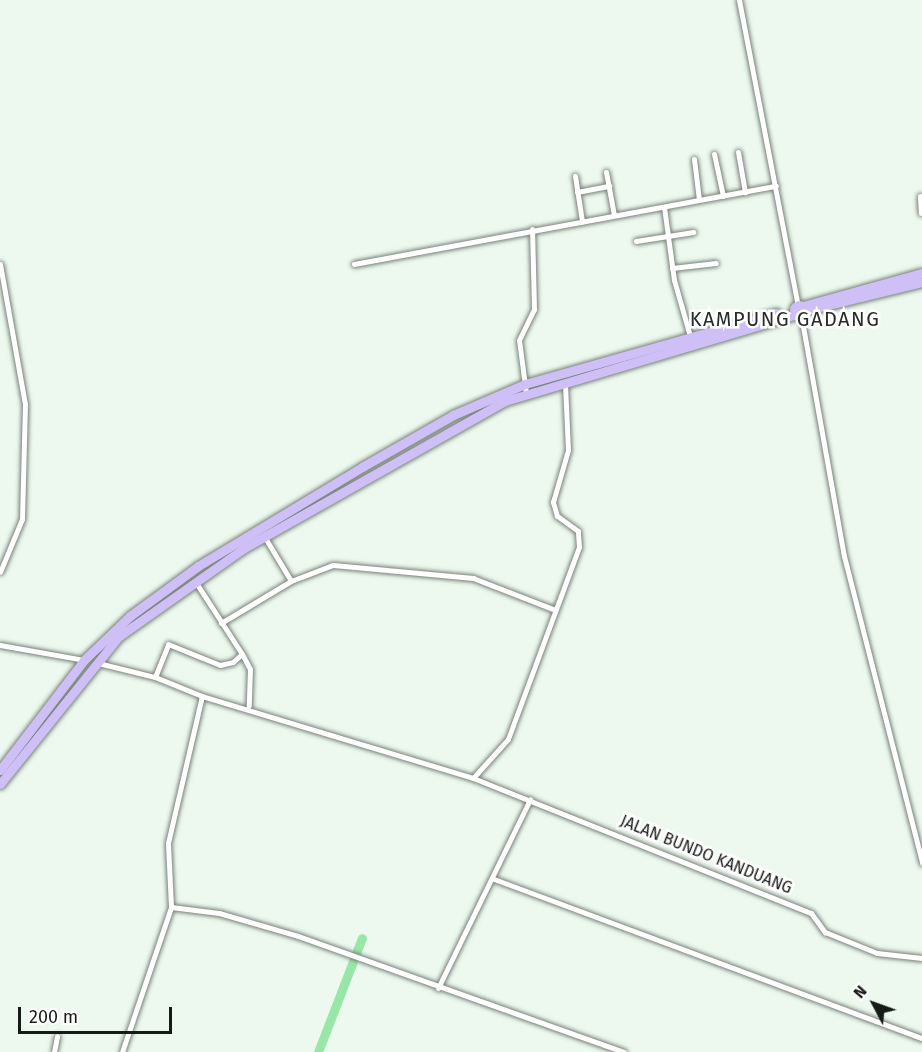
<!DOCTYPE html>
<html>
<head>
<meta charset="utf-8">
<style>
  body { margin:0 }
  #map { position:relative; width:922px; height:1052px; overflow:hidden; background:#edf9ef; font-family:"Fira Sans",sans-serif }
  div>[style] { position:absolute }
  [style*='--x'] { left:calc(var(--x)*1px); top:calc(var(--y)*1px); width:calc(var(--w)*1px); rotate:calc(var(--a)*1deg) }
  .river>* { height:9px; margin:-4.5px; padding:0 4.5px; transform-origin:4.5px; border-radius:4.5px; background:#98e7a9 }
  .roads { filter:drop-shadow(0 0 2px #788279) drop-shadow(0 0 2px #788279) }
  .minor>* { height:5px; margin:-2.5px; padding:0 2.5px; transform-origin:2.5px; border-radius:2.5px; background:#fff }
  .trunk>* { height:9px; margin:-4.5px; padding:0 4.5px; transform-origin:4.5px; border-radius:4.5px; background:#cec0f7 }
  .trunk>.ring { margin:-4.5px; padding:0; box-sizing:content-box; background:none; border:9px solid #cec0f7; border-radius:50% }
  span { translate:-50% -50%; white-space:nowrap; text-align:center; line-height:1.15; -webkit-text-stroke:5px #fff; paint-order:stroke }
  .street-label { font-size:16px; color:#171b18 }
  .quarter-label { font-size:20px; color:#252e26; letter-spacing:1.5px }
  .north { position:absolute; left:844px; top:974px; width:60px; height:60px; -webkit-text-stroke:4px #fff; paint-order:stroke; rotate:311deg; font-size:16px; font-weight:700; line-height:24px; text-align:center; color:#171b18 }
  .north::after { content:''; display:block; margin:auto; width:21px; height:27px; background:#171b18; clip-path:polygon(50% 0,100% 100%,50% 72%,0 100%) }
  .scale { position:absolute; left:18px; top:1007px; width:154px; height:27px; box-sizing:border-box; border:3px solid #171b18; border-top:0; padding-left:8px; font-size:18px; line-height:21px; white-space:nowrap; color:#171b18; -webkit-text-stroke:4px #fff; paint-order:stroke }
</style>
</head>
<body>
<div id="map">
  <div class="river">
    <div style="--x:318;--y:1052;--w:122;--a:-68.9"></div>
  </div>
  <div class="roads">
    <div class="minor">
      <div style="--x:739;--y:0;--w:311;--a:79.1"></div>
      <div style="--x:738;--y:152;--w:41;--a:80.1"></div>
      <div style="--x:714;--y:154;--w:43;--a:77.9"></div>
      <div style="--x:694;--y:159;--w:39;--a:83"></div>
      <div style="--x:606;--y:172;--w:44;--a:79.5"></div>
      <div style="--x:575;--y:176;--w:46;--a:81.2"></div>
      <div style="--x:577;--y:192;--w:33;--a:-11"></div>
      <div style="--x:920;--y:196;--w:17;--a:87"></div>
      <div style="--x:664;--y:207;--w:74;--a:82.2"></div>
      <div style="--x:674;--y:280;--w:58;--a:74.1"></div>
      <div style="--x:636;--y:241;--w:58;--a:-9"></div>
      <div style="--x:0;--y:264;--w:142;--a:79.9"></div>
      <div style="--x:25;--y:404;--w:115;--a:91.5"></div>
      <div style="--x:22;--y:519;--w:57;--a:112.5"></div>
      <div style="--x:354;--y:264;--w:429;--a:-10.5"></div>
      <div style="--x:672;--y:268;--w:44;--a:-6.5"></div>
      <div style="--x:801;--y:315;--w:245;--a:79.9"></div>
      <div style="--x:844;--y:556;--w:317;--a:75.7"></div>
      <div style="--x:526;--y:393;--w:53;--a:-97.5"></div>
      <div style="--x:519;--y:340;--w:34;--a:-64"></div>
      <div style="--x:534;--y:309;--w:80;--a:-91.4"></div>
      <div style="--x:264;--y:536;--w:52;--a:59"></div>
      <div style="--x:221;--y:623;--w:82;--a:-31"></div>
      <div style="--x:291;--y:581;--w:45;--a:-20.9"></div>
      <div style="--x:333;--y:565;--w:141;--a:5.3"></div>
      <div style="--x:473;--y:578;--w:86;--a:21.2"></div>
      <div style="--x:0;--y:645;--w:85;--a:10.1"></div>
      <div style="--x:242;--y:654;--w:17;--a:62"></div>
      <div style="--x:250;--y:669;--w:37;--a:92"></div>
      <div style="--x:98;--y:663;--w:59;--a:13.8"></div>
      <div style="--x:155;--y:677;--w:35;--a:-68"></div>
      <div style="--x:168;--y:644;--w:56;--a:22"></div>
      <div style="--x:220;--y:665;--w:13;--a:-13"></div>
      <div style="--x:233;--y:662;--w:12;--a:-42"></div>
      <div style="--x:242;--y:654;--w:87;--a:-122.8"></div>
      <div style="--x:202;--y:696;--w:283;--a:16.8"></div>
      <div style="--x:473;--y:778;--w:364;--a:21.8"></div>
      <div style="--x:811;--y:913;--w:24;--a:54"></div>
      <div style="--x:825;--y:932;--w:56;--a:22"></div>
      <div style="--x:877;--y:953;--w:45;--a:6.3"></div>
      <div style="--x:473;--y:778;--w:52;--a:-48.1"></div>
      <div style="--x:508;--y:739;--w:205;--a:-69.7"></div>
      <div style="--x:579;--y:547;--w:16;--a:-94"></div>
      <div style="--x:578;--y:531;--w:26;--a:-144"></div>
      <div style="--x:557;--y:516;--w:15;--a:-106"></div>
      <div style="--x:553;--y:502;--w:54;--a:-73.9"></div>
      <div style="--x:568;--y:450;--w:67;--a:-92.6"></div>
      <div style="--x:494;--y:879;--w:457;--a:20.4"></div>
      <div style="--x:171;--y:907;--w:48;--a:7.1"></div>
      <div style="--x:219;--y:913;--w:82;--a:16.2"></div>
      <div style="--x:298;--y:936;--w:346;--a:19.6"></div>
      <div style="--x:438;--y:988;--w:210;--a:-64"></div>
      <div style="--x:54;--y:1052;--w:16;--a:-79"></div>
      <div style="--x:122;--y:1052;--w:153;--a:-71.3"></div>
      <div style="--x:171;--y:907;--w:64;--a:-92.7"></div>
      <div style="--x:168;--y:843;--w:151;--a:-77"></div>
      <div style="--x:202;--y:696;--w:51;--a:-158"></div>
    </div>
    <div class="trunk">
      <div class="ring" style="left:794px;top:305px;width:1px;height:1px"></div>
      <div style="--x:803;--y:306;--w:123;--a:-15.5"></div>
      <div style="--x:808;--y:310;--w:117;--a:-13.8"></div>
      <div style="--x:0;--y:770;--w:138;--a:-52.6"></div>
      <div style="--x:84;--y:660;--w:64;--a:-43.7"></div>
      <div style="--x:130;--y:616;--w:84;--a:-36.3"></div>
      <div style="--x:198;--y:566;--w:192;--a:-31.1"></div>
      <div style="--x:362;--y:467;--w:105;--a:-29.7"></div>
      <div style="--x:453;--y:415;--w:78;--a:-23.3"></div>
      <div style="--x:525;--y:384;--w:261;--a:-15.8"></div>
      <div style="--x:0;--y:784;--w:189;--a:-51.2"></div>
      <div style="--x:118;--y:637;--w:154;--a:-35.2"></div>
      <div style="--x:244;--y:548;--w:300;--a:-29.4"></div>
      <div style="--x:505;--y:401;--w:304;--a:-16.6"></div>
    </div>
  </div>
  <div class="street-label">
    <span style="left:706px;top:855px;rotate:22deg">JALAN BUNDO KANDUANG</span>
  </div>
  <div class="quarter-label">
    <span style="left:785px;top:319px">KAMPUNG GADANG</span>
  </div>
  <div class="north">N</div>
  <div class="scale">200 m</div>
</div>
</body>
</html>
